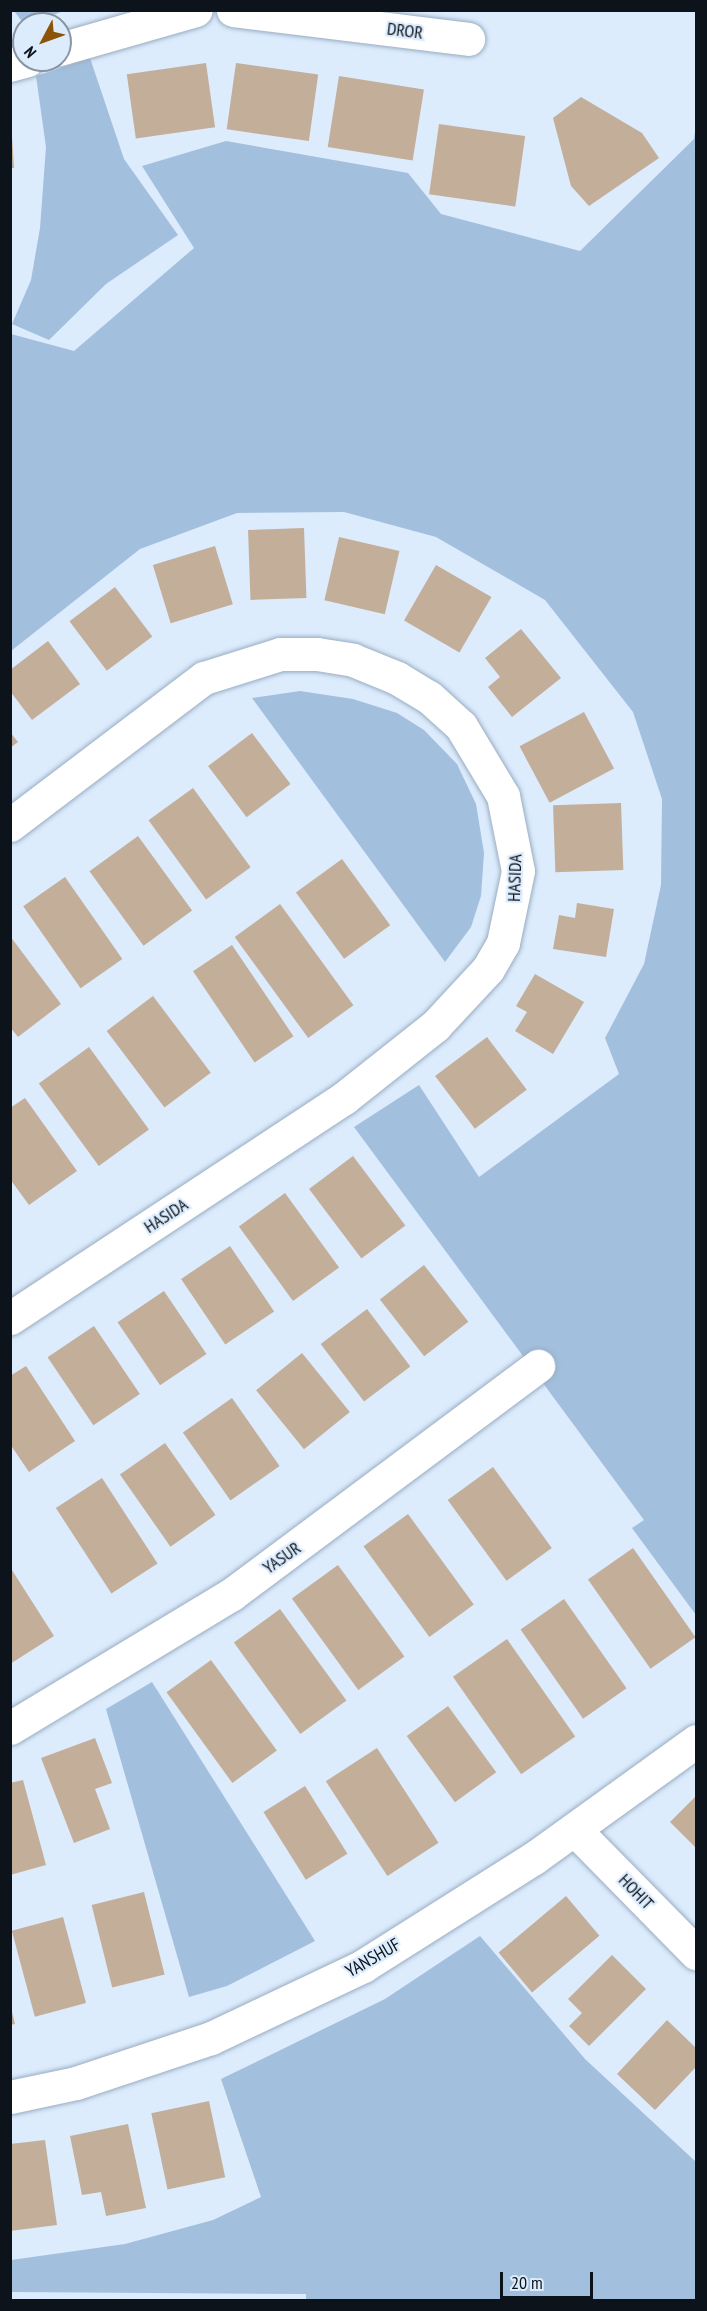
<!DOCTYPE html>
<html>
<head>
<meta charset="utf-8">
<style>
  body { margin:0 }
  #map { position:relative; width:707px; height:2311px; overflow:hidden; background:#dcecfd; font-family:"PT Sans Narrow",sans-serif }
  div>[style] { position:absolute }
  [style*='--x'] { left:calc(var(--x)*1px); top:calc(var(--y)*1px); width:calc(var(--w)*1px); rotate:calc(var(--a)*1deg) }
  .green>* { inset:0; background:#a2bfde }
  .building>* { inset:0; background:#c3ae9a; transform-origin:0 0 }
  .roads { filter:drop-shadow(0 0 2px #99acc1) drop-shadow(0 0 2px #99acc1) }
  .minor>* { height:33px; margin:-16.5px; padding:0 16.5px; transform-origin:16.5px; border-radius:16.5px; background:#fff }
  span { translate:-50% -50%; white-space:nowrap; text-align:center; line-height:1.15; -webkit-text-stroke:4.5px #dcecfd; paint-order:stroke }
  .street-label { font-size:18px; color:#0c131b }
  .frame { position:absolute; inset:0; border:12px solid #0c131b; pointer-events:none }
  .north { position:absolute; left:12px; top:12px; width:60px; height:60px; box-sizing:border-box; background:#dcecfd; border:2px solid #8995a3; border-radius:50%; rotate:229deg; font-size:16px; font-weight:700; line-height:24px; text-align:center; color:#0c131b }
  .north::after { content:''; display:block; margin:auto; width:21px; height:27px; background:#8b5406; clip-path:polygon(50% 0,100% 100%,50% 72%,0 100%) }
  .scale { position:absolute; left:500px; top:2272px; width:93px; height:27px; box-sizing:border-box; border:3px solid #0c131b; border-top:0; padding-left:8px; font-size:18px; line-height:21px; white-space:nowrap; color:#0c131b; -webkit-text-stroke:4px #dcecfd; paint-order:stroke }
</style>
</head>
<body>
<div id="map">
  <div class="green">
    <div style="clip-path:polygon(14px 11px,63px 11px,32px 24px,24px 24px)"></div>
    <div style="clip-path:polygon(90px 58px,124px 159px,178px 235px,106px 284px,49px 340px,12px 324px,31px 280px,40px 228px,46px 147px,36px 76px)"></div>
    <div style="clip-path:polygon(696px 124px,696px 1615px,632px 1528px,644px 1520px,354px 1127px,419px 1085px,479px 1177px,619px 1074px,605px 1038px,644px 964px,661px 885px,662px 799px,633px 712px,545px 600px,436px 537px,344px 512px,237px 513px,140px 549px,11px 651px,11px 334px,74px 351px,194px 248px,142px 166px,226px 141px,408px 173px,441px 214px,580px 251px,694px 139px)"></div>
    <div style="clip-path:polygon(300px 691px,353px 699px,397px 713px,424px 730px,457px 764px,476px 804px,484px 853px,481px 896px,471px 927px,445px 962px,252px 698px)"></div>
    <div style="clip-path:polygon(152px 1682px,315px 1941px,227px 1986px,189px 1997px,106px 1709px)"></div>
    <div style="clip-path:polygon(480px 1936px,585px 2059px,696px 2162px,696px 2300px,306px 2300px,306px 2294px,11px 2292px,11px 2260px,125px 2244px,213px 2220px,261px 2197px,221px 2079px,385px 1999px)"></div>
  </div>
  <div class="building">
    <div style="left:206px;top:63px;width:65px;height:80px;rotate:82deg"></div>
    <div style="left:236px;top:63px;width:83px;height:67px;rotate:8deg"></div>
    <div style="left:339px;top:76px;width:86px;height:72px;rotate:9deg"></div>
    <div style="clip-path:polygon(581px 97px,642px 133px,659px 158px,589px 206px,571px 186px,553px 118px)"></div>
    <div style="left:439px;top:124px;width:87px;height:71px;rotate:8deg"></div>
    <div style="clip-path:polygon(10px 136px,12px 136px,14px 168px,10px 168px)"></div>
    <div style="left:304px;top:528px;width:70px;height:56px;rotate:88deg"></div>
    <div style="left:339px;top:537px;width:62px;height:65px;rotate:13deg"></div>
    <div style="left:215px;top:546px;width:61px;height:65px;rotate:73deg"></div>
    <div style="left:436px;top:565px;width:64px;height:64px;rotate:30deg"></div>
    <div style="left:115px;top:587px;width:62px;height:57px;rotate:53deg"></div>
    <div style="clip-path:polygon(521px 629px,561px 678px,512px 717px,488px 687px,500px 677px,485px 658px)"></div>
    <div style="clip-path:polygon(48px 641px,80px 684px,32px 720px,10px 691px,10px 670px)"></div>
    <div style="left:584px;top:712px;width:64px;height:73px;rotate:62deg"></div>
    <div style="clip-path:polygon(10px 732px,18px 742px,10px 748px)"></div>
    <div style="left:252px;top:733px;width:64px;height:55px;rotate:53deg"></div>
    <div style="left:193px;top:788px;width:98px;height:55px;rotate:54deg"></div>
    <div style="left:621px;top:803px;width:67px;height:68px;rotate:88deg"></div>
    <div style="left:138px;top:836px;width:92px;height:60px;rotate:54deg"></div>
    <div style="left:342px;top:859px;width:82px;height:57px;rotate:54deg"></div>
    <div style="left:65px;top:877px;width:100px;height:51px;rotate:55deg"></div>
    <div style="clip-path:polygon(577px 903px,614px 909px,606px 957px,553px 949px,559px 915px,575px 918px)"></div>
    <div style="left:280px;top:904px;width:125px;height:56px;rotate:54deg"></div>
    <div style="clip-path:polygon(10px 936px,61px 1004px,18px 1037px,10px 1027px)"></div>
    <div style="left:232px;top:945px;width:110px;height:47px;rotate:56deg"></div>
    <div style="clip-path:polygon(535px 974px,584px 1002px,553px 1054px,515px 1031px,527px 1012px,516px 1006px)"></div>
    <div style="left:153px;top:996px;width:96px;height:58px;rotate:53deg"></div>
    <div style="left:487px;top:1037px;width:66px;height:65px;rotate:53deg"></div>
    <div style="left:89px;top:1047px;width:102px;height:62px;rotate:54deg"></div>
    <div style="clip-path:polygon(25px 1098px,77px 1171px,29px 1205px,10px 1179px,10px 1108px)"></div>
    <div style="left:353px;top:1156px;width:87px;height:55px;rotate:53deg"></div>
    <div style="left:285px;top:1193px;width:92px;height:57px;rotate:54deg"></div>
    <div style="left:230px;top:1246px;width:79px;height:59px;rotate:56deg"></div>
    <div style="left:424px;top:1265px;width:72px;height:56px;rotate:52deg"></div>
    <div style="left:164px;top:1291px;width:76px;height:56px;rotate:56deg"></div>
    <div style="left:367px;top:1309px;width:72px;height:58px;rotate:53deg"></div>
    <div style="left:94px;top:1326px;width:82px;height:56px;rotate:56deg"></div>
    <div style="left:302px;top:1353px;width:76px;height:59px;rotate:51deg"></div>
    <div style="clip-path:polygon(26px 1366px,75px 1441px,29px 1472px,10px 1444px,10px 1376px)"></div>
    <div style="left:232px;top:1398px;width:83px;height:60px;rotate:55deg"></div>
    <div style="left:165px;top:1443px;width:88px;height:55px;rotate:55deg"></div>
    <div style="left:493px;top:1467px;width:100px;height:56px;rotate:54deg"></div>
    <div style="left:102px;top:1478px;width:102px;height:55px;rotate:57deg"></div>
    <div style="left:408px;top:1514px;width:112px;height:55px;rotate:54deg"></div>
    <div style="left:633px;top:1548px;width:109px;height:55px;rotate:55deg"></div>
    <div style="left:338px;top:1565px;width:113px;height:57px;rotate:54deg"></div>
    <div style="clip-path:polygon(10px 1567px,54px 1636px,10px 1664px)"></div>
    <div style="left:564px;top:1599px;width:109px;height:53px;rotate:55deg"></div>
    <div style="left:280px;top:1609px;width:113px;height:57px;rotate:54deg"></div>
    <div style="left:507px;top:1639px;width:119px;height:66px;rotate:55deg"></div>
    <div style="left:211px;top:1660px;width:112px;height:55px;rotate:54deg"></div>
    <div style="left:448px;top:1706px;width:82px;height:51px;rotate:54deg"></div>
    <div style="clip-path:polygon(95px 1738px,112px 1783px,95px 1789px,110px 1829px,74px 1843px,41px 1758px)"></div>
    <div style="left:377px;top:1748px;width:113px;height:61px;rotate:57deg"></div>
    <div style="clip-path:polygon(23px 1780px,46px 1865px,10px 1875px,10px 1783px)"></div>
    <div style="left:305px;top:1786px;width:80px;height:49px;rotate:58deg"></div>
    <div style="clip-path:polygon(696px 1796px,696px 1848px,670px 1822px)"></div>
    <div style="left:144px;top:1892px;width:85px;height:54px;rotate:76deg"></div>
    <div style="left:566px;top:1896px;width:52px;height:88px;rotate:50deg"></div>
    <div style="left:63px;top:1917px;width:89px;height:53px;rotate:75deg"></div>
    <div style="clip-path:polygon(612px 1955px,646px 1989px,589px 2046px,569px 2026px,582px 2013px,568px 1999px)"></div>
    <div style="clip-path:polygon(10px 2004px,15px 2024px,10px 2025px)"></div>
    <div style="clip-path:polygon(667px 2020px,696px 2048px,696px 2067px,655px 2110px,617px 2074px)"></div>
    <div style="left:209px;top:2101px;width:78px;height:59px;rotate:78deg"></div>
    <div style="clip-path:polygon(128px 2124px,146px 2208px,106px 2216px,101px 2192px,82px 2195px,70px 2136px)"></div>
    <div style="clip-path:polygon(45px 2140px,57px 2225px,10px 2231px,10px 2144px)"></div>
  </div>
  <div class="roads">
    <div class="minor">
      <div style="--x:233;--y:10;--w:237;--a:7"></div>
      <div style="--x:60;--y:49;--w:141;--a:-16"></div>
      <div style="--x:10;--y:65;--w:18;--a:-16"></div>
      <div style="--x:10;--y:825;--w:243;--a:-37.2"></div>
      <div style="--x:204;--y:678;--w:80;--a:-17.5"></div>
      <div style="--x:280;--y:654;--w:37;--a:0"></div>
      <div style="--x:317;--y:654;--w:36;--a:9"></div>
      <div style="--x:353;--y:660;--w:48;--a:22.2"></div>
      <div style="--x:397;--y:678;--w:37;--a:31"></div>
      <div style="--x:429;--y:697;--w:43;--a:42.2"></div>
      <div style="--x:461;--y:726;--w:82;--a:59"></div>
      <div style="--x:503;--y:796;--w:76;--a:78.7"></div>
      <div style="--x:518;--y:871;--w:74;--a:101.8"></div>
      <div style="--x:503;--y:943;--w:30;--a:120"></div>
      <div style="--x:488;--y:969;--w:78;--a:132.9"></div>
      <div style="--x:435;--y:1026;--w:116;--a:141.6"></div>
      <div style="--x:344;--y:1098;--w:400;--a:146.6"></div>
      <div style="--x:10;--y:1728;--w:259;--a:-31.1"></div>
      <div style="--x:232;--y:1594;--w:382;--a:-36.7"></div>
      <div style="--x:575;--y:1830;--w:173;--a:45.5"></div>
      <div style="--x:10;--y:2097;--w:67;--a:-12"></div>
      <div style="--x:76;--y:2083;--w:142;--a:-18.4"></div>
      <div style="--x:211;--y:2038;--w:168;--a:-25.3"></div>
      <div style="--x:363;--y:1966;--w:202;--a:-32.3"></div>
      <div style="--x:534;--y:1858;--w:200;--a:-35.8"></div>
    </div>
  </div>
  <div class="street-label">
    <span style="left:405px;top:31px;rotate:7deg">DROR</span>
    <span style="left:515px;top:878px;rotate:-88deg">HASIDA</span>
    <span style="left:166px;top:1216px;rotate:-33deg">HASIDA</span>
    <span style="left:282px;top:1558px;rotate:-35deg">YASUR</span>
    <span style="left:636px;top:1892px;rotate:46deg">HOHIT</span>
    <span style="left:373px;top:1958px;rotate:-30deg">YANSHUF</span>
  </div>
  <div class="frame"></div>
  <div class="north">N</div>
  <div class="scale">20 m</div>
</div>
</body>
</html>
